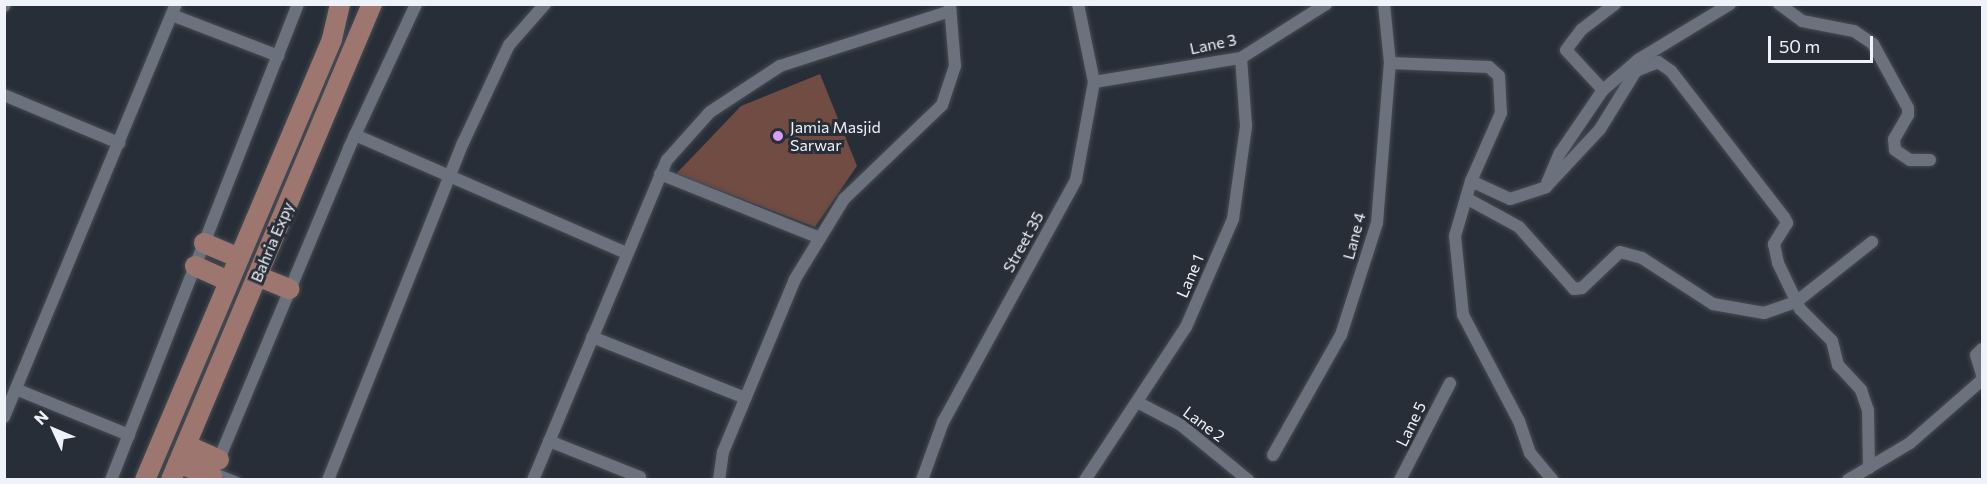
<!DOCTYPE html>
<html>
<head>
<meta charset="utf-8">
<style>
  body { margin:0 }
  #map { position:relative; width:1987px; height:484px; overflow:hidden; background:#282e37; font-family:Commissioner,sans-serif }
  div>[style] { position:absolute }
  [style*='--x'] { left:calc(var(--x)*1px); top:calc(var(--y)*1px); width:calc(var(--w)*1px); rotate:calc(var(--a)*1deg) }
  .building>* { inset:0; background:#714c42 }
  .roads { filter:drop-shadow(0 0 2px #464b53) drop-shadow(0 0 2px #464b53) }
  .lane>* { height:6px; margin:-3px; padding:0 3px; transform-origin:3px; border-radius:3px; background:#6b727d }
  .street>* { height:12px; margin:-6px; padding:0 6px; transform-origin:6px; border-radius:6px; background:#6b727d }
  .primary>* { height:20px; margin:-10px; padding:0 10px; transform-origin:10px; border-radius:10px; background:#9d776f }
  .dots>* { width:16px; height:16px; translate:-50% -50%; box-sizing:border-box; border:3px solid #282e37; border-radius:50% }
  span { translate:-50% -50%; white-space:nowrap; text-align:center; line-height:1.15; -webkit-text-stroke:6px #282e37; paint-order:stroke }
  .street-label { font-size:16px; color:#eff2f9 }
  .poi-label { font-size:16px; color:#eff2f9 }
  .left { translate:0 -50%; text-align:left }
  .frame { position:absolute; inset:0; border:6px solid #eff2f9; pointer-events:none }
  .north { position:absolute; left:24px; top:400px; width:60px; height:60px; -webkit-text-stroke:4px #282e37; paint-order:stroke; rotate:314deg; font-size:16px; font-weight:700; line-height:24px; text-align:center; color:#eff2f9 }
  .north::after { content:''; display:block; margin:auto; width:21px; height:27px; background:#eff2f9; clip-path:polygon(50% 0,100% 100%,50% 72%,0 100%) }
  .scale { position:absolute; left:1768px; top:36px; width:105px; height:27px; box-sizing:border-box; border:3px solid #eff2f9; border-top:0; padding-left:8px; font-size:18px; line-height:21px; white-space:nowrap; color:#eff2f9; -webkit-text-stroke:4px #282e37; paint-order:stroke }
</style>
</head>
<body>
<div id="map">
  <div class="building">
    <div style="clip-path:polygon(820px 74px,857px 166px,815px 227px,676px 174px,741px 106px)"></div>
  </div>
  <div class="roads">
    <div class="lane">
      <div style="--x:215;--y:471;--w:24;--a:22"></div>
    </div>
    <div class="street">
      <div style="--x:1779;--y:4;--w:29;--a:36"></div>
      <div style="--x:1802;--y:21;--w:53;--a:10.9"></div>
      <div style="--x:1854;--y:31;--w:23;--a:34"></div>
      <div style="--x:1873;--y:44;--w:73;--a:61.3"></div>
      <div style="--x:1908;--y:108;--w:7;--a:90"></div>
      <div style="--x:1908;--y:115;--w:28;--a:120"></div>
      <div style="--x:1894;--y:139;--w:11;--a:85"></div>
      <div style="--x:1895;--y:150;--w:18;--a:34"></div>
      <div style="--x:1910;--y:160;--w:20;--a:0"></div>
      <div style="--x:4;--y:6;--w:2;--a:-63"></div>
      <div style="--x:172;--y:15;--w:114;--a:21.1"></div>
      <div style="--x:1390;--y:63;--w:99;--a:2.3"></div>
      <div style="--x:1489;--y:67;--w:13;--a:42"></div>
      <div style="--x:1499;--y:76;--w:37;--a:87"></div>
      <div style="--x:1501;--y:113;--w:74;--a:113.8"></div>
      <div style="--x:1471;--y:181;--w:43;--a:24.8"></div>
      <div style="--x:1510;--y:199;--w:38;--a:-18"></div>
      <div style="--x:1546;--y:187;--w:79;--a:-47"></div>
      <div style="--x:1600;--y:129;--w:68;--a:-58.2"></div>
      <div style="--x:1636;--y:71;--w:24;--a:-22"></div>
      <div style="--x:1658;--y:62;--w:16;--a:35"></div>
      <div style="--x:1671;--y:71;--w:185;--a:52.3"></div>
      <div style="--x:1784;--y:217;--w:7;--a:63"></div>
      <div style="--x:1787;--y:223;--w:25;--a:122"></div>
      <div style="--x:1774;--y:244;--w:19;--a:78"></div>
      <div style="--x:1778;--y:263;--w:51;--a:64.4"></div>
      <div style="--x:1800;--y:309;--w:45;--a:45"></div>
      <div style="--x:1832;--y:341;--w:25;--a:76"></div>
      <div style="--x:1838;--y:365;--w:34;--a:47"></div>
      <div style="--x:1861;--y:390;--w:21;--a:71"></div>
      <div style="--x:1868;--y:410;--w:58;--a:89"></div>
      <div style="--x:1094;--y:82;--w:149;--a:-9.3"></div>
      <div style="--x:1241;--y:58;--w:101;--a:-32.4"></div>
      <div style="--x:1603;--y:90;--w:54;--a:-132.8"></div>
      <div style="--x:1566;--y:50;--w:25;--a:-53"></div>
      <div style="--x:1581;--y:30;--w:43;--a:-37.4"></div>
      <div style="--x:4;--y:95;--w:125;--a:22.7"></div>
      <div style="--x:355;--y:135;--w:296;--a:23.5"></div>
      <div style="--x:660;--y:174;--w:172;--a:21.8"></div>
      <div style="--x:1471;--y:181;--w:57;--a:106.2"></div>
      <div style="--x:1455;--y:236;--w:79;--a:84.2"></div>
      <div style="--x:1463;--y:315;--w:120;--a:62.2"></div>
      <div style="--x:1519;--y:421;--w:34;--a:71"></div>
      <div style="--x:1530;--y:453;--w:35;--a:50"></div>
      <div style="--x:1547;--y:183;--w:33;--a:-67"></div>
      <div style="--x:1560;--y:153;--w:76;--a:-55.7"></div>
      <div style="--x:1603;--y:90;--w:46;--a:-40.6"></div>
      <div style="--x:1638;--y:60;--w:108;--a:-31.3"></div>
      <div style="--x:1466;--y:198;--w:60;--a:28.7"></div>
      <div style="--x:1519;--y:227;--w:83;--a:48.4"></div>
      <div style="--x:1574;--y:289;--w:8;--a:-7"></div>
      <div style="--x:1582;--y:288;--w:52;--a:-43.5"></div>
      <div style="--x:1620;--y:252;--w:23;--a:15"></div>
      <div style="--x:1642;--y:258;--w:85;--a:32.9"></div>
      <div style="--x:1713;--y:304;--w:52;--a:10"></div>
      <div style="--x:1764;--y:313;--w:34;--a:-19"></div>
      <div style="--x:1796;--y:302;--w:97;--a:-38.3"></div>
      <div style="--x:592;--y:337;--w:165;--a:21.7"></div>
      <div style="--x:1982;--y:349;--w:8;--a:135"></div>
      <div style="--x:1976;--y:355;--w:21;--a:73"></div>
      <div style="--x:18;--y:390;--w:120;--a:22.1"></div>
      <div style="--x:1137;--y:402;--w:50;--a:27.6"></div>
      <div style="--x:1181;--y:425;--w:87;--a:39.4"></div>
      <div style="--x:4;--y:417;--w:447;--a:-67.4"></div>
      <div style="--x:549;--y:441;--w:98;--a:21.6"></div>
      <div style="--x:1273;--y:455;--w:138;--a:-60.5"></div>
      <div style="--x:1341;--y:335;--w:118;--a:-72.2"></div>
      <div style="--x:1377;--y:223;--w:161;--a:-85.4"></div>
      <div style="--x:1390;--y:63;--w:59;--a:-95.8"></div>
      <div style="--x:217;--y:464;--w:342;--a:-67.3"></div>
      <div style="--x:349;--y:148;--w:159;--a:-65"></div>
      <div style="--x:111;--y:480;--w:511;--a:-68.55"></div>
      <div style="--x:328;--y:480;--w:363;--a:-68.2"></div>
      <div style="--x:463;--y:143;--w:108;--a:-64.9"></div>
      <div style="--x:509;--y:45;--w:55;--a:-48.7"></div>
      <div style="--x:533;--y:480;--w:347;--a:-67.3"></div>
      <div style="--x:667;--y:160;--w:64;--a:-48.1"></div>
      <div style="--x:710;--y:112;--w:84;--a:-33.3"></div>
      <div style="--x:780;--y:66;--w:179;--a:-17.9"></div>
      <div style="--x:719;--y:480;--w:28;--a:-82"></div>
      <div style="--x:723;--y:452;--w:187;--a:-67.4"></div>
      <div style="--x:795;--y:279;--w:94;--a:-58.5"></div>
      <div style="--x:844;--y:199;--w:136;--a:-43.8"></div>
      <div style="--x:942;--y:105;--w:41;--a:-71.6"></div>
      <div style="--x:955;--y:66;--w:61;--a:-94.7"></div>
      <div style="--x:922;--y:480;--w:62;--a:-70.1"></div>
      <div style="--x:943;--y:422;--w:276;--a:-61.2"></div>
      <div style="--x:1076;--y:180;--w:100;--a:-79.6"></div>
      <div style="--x:1094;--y:82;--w:80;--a:-101.6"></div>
      <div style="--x:1085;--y:480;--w:183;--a:-56.6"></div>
      <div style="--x:1186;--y:327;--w:118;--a:-66.5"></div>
      <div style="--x:1233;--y:219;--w:94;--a:-82"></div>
      <div style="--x:1246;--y:126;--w:68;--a:-94.2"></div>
      <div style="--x:1400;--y:480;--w:109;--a:-62.7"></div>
      <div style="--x:1848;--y:480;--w:72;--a:-30.8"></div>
      <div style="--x:1910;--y:443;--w:96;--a:-41.2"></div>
    </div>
    <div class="primary">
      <div style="--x:204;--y:243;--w:38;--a:23"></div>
      <div style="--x:195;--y:266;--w:37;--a:24"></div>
      <div style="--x:257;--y:276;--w:35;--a:22"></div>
      <div style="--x:186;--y:445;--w:36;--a:24"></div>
      <div style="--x:178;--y:463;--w:37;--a:22"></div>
      <div style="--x:145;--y:480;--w:479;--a:-67"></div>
      <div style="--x:332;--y:39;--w:36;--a:-77"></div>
      <div style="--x:171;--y:480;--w:517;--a:-67.11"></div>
    </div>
  </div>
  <div class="dots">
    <div style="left:778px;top:136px;background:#d79bf9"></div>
  </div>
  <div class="street-label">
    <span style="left:1213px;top:44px;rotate:-12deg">Lane 3</span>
    <span style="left:1354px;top:236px;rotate:-75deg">Lane 4</span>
    <span style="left:272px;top:242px;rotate:-67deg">Bahria Expy</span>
    <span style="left:1023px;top:242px;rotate:-61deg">Street 35</span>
    <span style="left:1190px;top:276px;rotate:-67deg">Lane 1</span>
    <span style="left:1204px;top:424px;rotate:37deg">Lane 2</span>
    <span style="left:1411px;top:424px;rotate:-64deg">Lane 5</span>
  </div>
  <div class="poi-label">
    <span class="left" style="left:790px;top:136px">Jamia Masjid<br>Sarwar</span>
  </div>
  <div class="frame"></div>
  <div class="north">N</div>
  <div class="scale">50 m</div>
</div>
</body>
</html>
